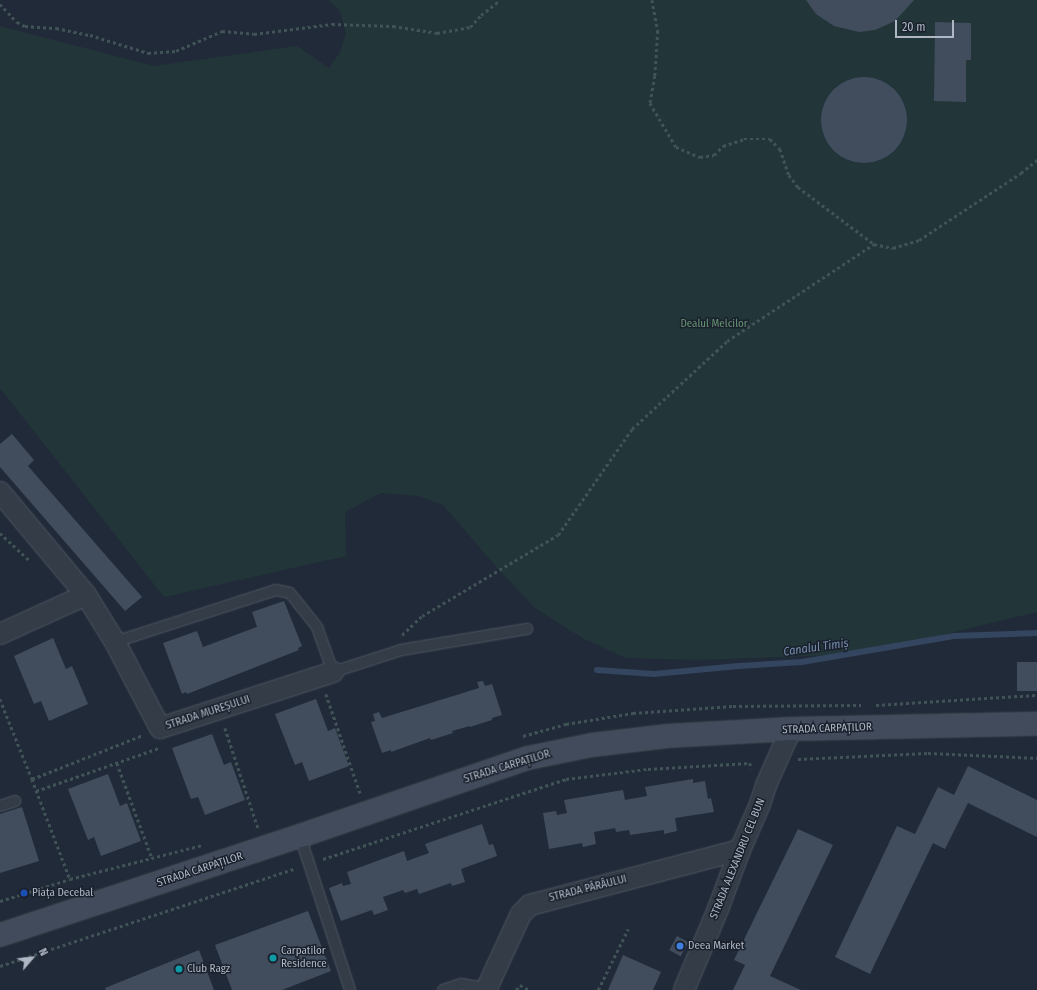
<!DOCTYPE html>
<html>
<head>
<meta charset="utf-8">
<style>
  body { margin:0 }
  #map { position:relative; width:1037px; height:990px; overflow:hidden; background:#212a38; font-family:"Fira Sans Condensed",sans-serif }
  div>[style] { position:absolute }
  [style*='--x'] { left:calc(var(--x)*1px); top:calc(var(--y)*1px); width:calc(var(--w)*1px); rotate:calc(var(--a)*1deg) }
  .green>* { inset:0; background:#223639 }
  .stream>* { height:6px; margin:-3px; padding:0 3px; transform-origin:3px; border-radius:3px; background:#34455f }
  .building>* { inset:0; background:#414d5d; transform-origin:0 0 }
  .round { border-radius:50% }
  .path>* { height:2.5px; margin-top:-1.25px; transform-origin:0; background:repeating-linear-gradient(90deg,#405356 0 3px,transparent 0 6px) }
  .roads { filter:drop-shadow(0 0 1px #4f5763) drop-shadow(0 0 1px #4f5763) }
  .lane>* { height:10px; margin:-5px; padding:0 5px; transform-origin:5px; border-radius:5px; background:#343c48 }
  .street>* { height:20px; margin:-10px; padding:0 10px; transform-origin:10px; border-radius:10px; background:#343c48 }
  .secondary>* { height:22px; margin:-11px; padding:0 11px; transform-origin:11px; border-radius:11px; background:#424b5b }
  .dots>* { width:11px; height:11px; translate:-50% -50%; box-sizing:border-box; border:2px solid #1a212d; border-radius:50% }
  span { translate:-50% -50%; white-space:nowrap; text-align:center; line-height:1.15; -webkit-text-stroke:3px #1a212d; paint-order:stroke }
  .park-label { font-size:11px; color:#669572 }
  .street-label { font-size:11px; color:#afb7c5 }
  .poi-label { font-size:11px; color:#afb7c5 }
  .left { translate:0 -50%; text-align:left }
  .water-label { font-size:12px; color:#768dad; font-style:italic }
  .north { position:absolute; left:12px; top:938px; width:40px; height:40px; -webkit-text-stroke:3px #1a212d; paint-order:stroke; rotate:62deg; font-size:11px; font-weight:700; line-height:16px; text-align:center; color:#afb7c5 }
  .north::after { content:''; display:block; margin:auto; width:14px; height:18px; background:#afb7c5; clip-path:polygon(50% 0,100% 100%,50% 72%,0 100%) }
  .scale { position:absolute; left:895px; top:20px; width:59px; height:18px; box-sizing:border-box; border:2px solid #afb7c5; border-top:0; padding-left:5px; font-size:12px; line-height:14px; white-space:nowrap; color:#afb7c5; -webkit-text-stroke:3px #1a212d; paint-order:stroke }
</style>
</head>
<body>
<div id="map">
  <div class="green">
    <div style="clip-path:polygon(329px 0,1037px 0,1037px 612px,863px 654px,699px 660px,626px 658px,584px 639px,535px 608px,499px 570px,443px 505px,419px 496px,381px 493px,345px 512px,346px 556px,164px 597px,0 388px,0 26px,154px 66px,297px 46px,329px 68px,340px 52px,346px 33px,340px 11px)"></div>
  </div>
  <div class="stream">
    <div style="--x:597;--y:670;--w:57;--a:4"></div>
    <div style="--x:654;--y:674;--w:85;--a:-5.4"></div>
    <div style="--x:739;--y:666;--w:63;--a:-3.6"></div>
    <div style="--x:802;--y:662;--w:154;--a:-9.7"></div>
    <div style="--x:954;--y:636;--w:83;--a:-2.1"></div>
  </div>
  <div class="building">
    <div style="clip-path:polygon(806px 0,914px 0,895px 21px,875px 30px,859px 32px,834px 26px,816px 14px)"></div>
    <div style="clip-path:polygon(935px 22px,971px 23px,971px 60px,966px 60px,966px 102px,934px 101px)"></div>
    <div class="round" style="left:821px;top:77px;width:86px;height:86px"></div>
    <div style="clip-path:polygon(12px 434px,34px 460px,28px 466px,142px 597px,125px 611px,0 467px,0 444px)"></div>
    <div style="clip-path:polygon(284px 601px,302px 646px,298px 648px,299px 650px,187px 694px,186px 692px,182px 694px,163px 643px,197px 631px,203px 647px,257px 627px,252px 612px)"></div>
    <div style="clip-path:polygon(53px 638px,66px 669px,72px 666px,88px 704px,49px 721px,41px 701px,34px 704px,14px 656px)"></div>
    <div style="left:1037px;top:662px;width:29px;height:20px;rotate:90deg"></div>
    <div style="clip-path:polygon(483px 681px,485px 686px,492px 684px,502px 715px,492px 718px,492px 720px,470px 727px,470px 726px,452px 731px,453px 733px,431px 740px,430px 738px,391px 752px,391px 750px,382px 753px,371px 722px,375px 721px,373px 714px,379px 712px,382px 718px,479px 688px,477px 682px)"></div>
    <div style="clip-path:polygon(316px 699px,328px 731px,335px 728px,349px 766px,309px 781px,302px 762px,295px 765px,275px 714px)"></div>
    <div style="clip-path:polygon(212px 734px,224px 765px,231px 762px,245px 800px,205px 815px,198px 797px,191px 799px,172px 748px)"></div>
    <div style="clip-path:polygon(968px 766px,1037px 800px,1037px 837px,968px 803px,945px 849px,933px 843px,870px 974px,835px 957px,897px 826px,915px 834px,938px 787px,954px 795px)"></div>
    <div style="clip-path:polygon(108px 774px,120px 806px,127px 803px,141px 841px,101px 856px,94px 837px,88px 840px,68px 789px)"></div>
    <div style="clip-path:polygon(693px 779px,693px 783px,705px 781px,708px 799px,711px 798px,714px 812px,675px 818px,677px 831px,664px 834px,664px 830px,630px 835px,629px 830px,616px 832px,615px 828px,594px 832px,596px 844px,583px 847px,582px 843px,549px 849px,543px 813px,556px 811px,557px 815px,567px 813px,564px 800px,623px 790px,625px 800px,647px 796px,645px 787px)"></div>
    <div style="clip-path:polygon(22px 807px,39px 861px,0 873px,0 814px)"></div>
    <div style="clip-path:polygon(482px 824px,489px 845px,493px 844px,497px 856px,461px 869px,465px 882px,452px 886px,451px 883px,419px 894px,417px 889px,405px 893px,403px 890px,383px 897px,388px 910px,374px 915px,372px 910px,341px 921px,329px 888px,342px 883px,343px 886px,351px 884px,347px 872px,404px 851px,407px 861px,429px 853px,425px 844px)"></div>
    <div style="clip-path:polygon(798px 829px,833px 845px,770px 976px,801px 990px,733px 990px,745px 965px,734px 960px)"></div>
    <div style="clip-path:polygon(308px 911px,331px 971px,282px 990px,232px 990px,215px 945px)"></div>
    <div style="left:677px;top:936px;width:13px;height:16px;rotate:29deg"></div>
    <div style="clip-path:polygon(199px 950px,214px 990px,106px 990px,105px 988px)"></div>
    <div style="clip-path:polygon(623px 955px,661px 972px,653px 990px,608px 990px)"></div>
  </div>
  <div class="path">
    <div style="--x:652;--y:0;--w:32;--a:79"></div>
    <div style="--x:658;--y:31;--w:45;--a:93.8"></div>
    <div style="--x:655;--y:76;--w:27;--a:100"></div>
    <div style="--x:650;--y:103;--w:51;--a:59.4"></div>
    <div style="--x:676;--y:147;--w:26;--a:23"></div>
    <div style="--x:700;--y:157;--w:14;--a:-8"></div>
    <div style="--x:714;--y:155;--w:13;--a:-45"></div>
    <div style="--x:723;--y:146;--w:22;--a:-18"></div>
    <div style="--x:744;--y:139;--w:26;--a:0"></div>
    <div style="--x:770;--y:139;--w:14;--a:45"></div>
    <div style="--x:780;--y:149;--w:28;--a:71"></div>
    <div style="--x:789;--y:175;--w:15;--a:53"></div>
    <div style="--x:798;--y:187;--w:95;--a:36.9"></div>
    <div style="--x:874;--y:244;--w:19;--a:12"></div>
    <div style="--x:893;--y:248;--w:27;--a:-17"></div>
    <div style="--x:919;--y:240;--w:122;--a:-33.3"></div>
    <div style="--x:1021;--y:173;--w:21;--a:-39"></div>
    <div style="--x:0;--y:4;--w:25;--a:47"></div>
    <div style="--x:17;--y:22;--w:9;--a:27"></div>
    <div style="--x:25;--y:26;--w:31;--a:4"></div>
    <div style="--x:56;--y:28;--w:35;--a:12"></div>
    <div style="--x:90;--y:35;--w:61;--a:17.2"></div>
    <div style="--x:148;--y:53;--w:28;--a:-4"></div>
    <div style="--x:176;--y:51;--w:50;--a:-23.5"></div>
    <div style="--x:222;--y:31;--w:32;--a:5"></div>
    <div style="--x:254;--y:34;--w:79;--a:-7.3"></div>
    <div style="--x:332;--y:24;--w:61;--a:1.9"></div>
    <div style="--x:393;--y:26;--w:45;--a:9"></div>
    <div style="--x:437;--y:33;--w:34;--a:-10"></div>
    <div style="--x:470;--y:27;--w:16;--a:-47"></div>
    <div style="--x:481;--y:15;--w:24;--a:-38"></div>
    <div style="--x:0;--y:533;--w:40;--a:43"></div>
    <div style="--x:402;--y:635;--w:28;--a:-44"></div>
    <div style="--x:422;--y:616;--w:158;--a:-30.8"></div>
    <div style="--x:558;--y:535;--w:129;--a:-55.1"></div>
    <div style="--x:632;--y:429;--w:129;--a:-42.8"></div>
    <div style="--x:727;--y:341;--w:176;--a:-33.4"></div>
    <div style="--x:326;--y:694;--w:105;--a:71"></div>
    <div style="--x:0;--y:699;--w:86;--a:68.2"></div>
    <div style="--x:32;--y:779;--w:119;--a:-21.6"></div>
    <div style="--x:876;--y:705;--w:161;--a:-3.6"></div>
    <div style="--x:225;--y:728;--w:105;--a:71.7"></div>
    <div style="--x:523;--y:736;--w:45;--a:-15.6"></div>
    <div style="--x:566;--y:724;--w:68;--a:-9.3"></div>
    <div style="--x:633;--y:713;--w:100;--a:-4"></div>
    <div style="--x:733;--y:706;--w:128;--a:-0.4"></div>
    <div style="--x:798;--y:759;--w:130;--a:-2.6"></div>
    <div style="--x:928;--y:753;--w:109;--a:2.6"></div>
    <div style="--x:117;--y:763;--w:101;--a:69.8"></div>
    <div style="--x:32;--y:779;--w:107;--a:69.2"></div>
    <div style="--x:36;--y:791;--w:130;--a:-19.3"></div>
    <div style="--x:323;--y:859;--w:256;--a:-18.2"></div>
    <div style="--x:566;--y:779;--w:83;--a:-7"></div>
    <div style="--x:648;--y:769;--w:102;--a:-3.4"></div>
    <div style="--x:750;--y:763;--w:6;--a:81"></div>
    <div style="--x:0;--y:901;--w:73;--a:-17.4"></div>
    <div style="--x:70;--y:879;--w:136;--a:-14.4"></div>
    <div style="--x:0;--y:966;--w:312;--a:-18.3"></div>
    <div style="--x:516;--y:990;--w:6;--a:-51"></div>
    <div style="--x:520;--y:985;--w:11;--a:27"></div>
    <div style="--x:598;--y:990;--w:68;--a:-63.8"></div>
  </div>
  <div class="roads">
    <div class="lane">
      <div style="--x:115;--y:642;--w:169;--a:-17.9"></div>
      <div style="--x:276;--y:590;--w:14;--a:12"></div>
      <div style="--x:290;--y:593;--w:43;--a:51.5"></div>
      <div style="--x:317;--y:627;--w:48;--a:70.4"></div>
      <div style="--x:333;--y:672;--w:71;--a:-17.9"></div>
      <div style="--x:401;--y:650;--w:128;--a:-9.5"></div>
      <div style="--x:0;--y:806;--w:16;--a:-18"></div>
      <div style="--x:300;--y:836;--w:162;--a:72"></div>
      <div style="--x:443;--y:990;--w:19;--a:-18"></div>
      <div style="--x:461;--y:984;--w:29;--a:10"></div>
    </div>
    <div class="street">
      <div style="--x:0;--y:492;--w:134;--a:50.1"></div>
      <div style="--x:86;--y:595;--w:55;--a:58.3"></div>
      <div style="--x:115;--y:642;--w:97;--a:62.4"></div>
      <div style="--x:160;--y:728;--w:182;--a:-17.9"></div>
      <div style="--x:0;--y:634;--w:94;--a:-24.4"></div>
      <div style="--x:486;--y:990;--w:84;--a:-65.3"></div>
      <div style="--x:521;--y:914;--w:13;--a:-45"></div>
      <div style="--x:530;--y:905;--w:217;--a:-14.7"></div>
      <div style="--x:684;--y:990;--w:88;--a:-67.2"></div>
      <div style="--x:718;--y:909;--w:63;--a:-69.6"></div>
      <div style="--x:740;--y:850;--w:50;--a:-66.5"></div>
      <div style="--x:760;--y:804;--w:20;--a:-72"></div>
      <div style="--x:766;--y:785;--w:61;--a:-65.9"></div>
    </div>
    <div class="secondary">
      <div style="--x:0;--y:935;--w:316;--a:-18.3"></div>
      <div style="--x:300;--y:836;--w:241;--a:-18.9"></div>
      <div style="--x:528;--y:758;--w:65;--a:-11.5"></div>
      <div style="--x:592;--y:745;--w:76;--a:-6.8"></div>
      <div style="--x:667;--y:736;--w:124;--a:-3.2"></div>
      <div style="--x:791;--y:729;--w:246;--a:-1.2"></div>
    </div>
  </div>
  <div class="dots">
    <div style="left:24px;top:893px;background:#1a4fb4"></div>
    <div style="left:680px;top:946px;background:#3f7fe0"></div>
    <div style="left:273px;top:958px;background:#0f9aa8"></div>
    <div style="left:179px;top:969px;background:#0f9aa8"></div>
  </div>
  <div class="park-label">
    <span style="left:714px;top:324px">Dealul Melcilor</span>
  </div>
  <div class="street-label">
    <span style="left:208px;top:713px;rotate:-18deg">STRADA MUREȘULUI</span>
    <span style="left:827px;top:729px;rotate:-2deg">STRADA CARPAȚILOR</span>
    <span style="left:507px;top:767px;rotate:-17deg">STRADA CARPAȚILOR</span>
    <span style="left:738px;top:859px;rotate:-68deg">STRADA ALEXANDRU CEL BUN</span>
    <span style="left:200px;top:870px;rotate:-18deg">STRADA CARPAȚILOR</span>
    <span style="left:588px;top:889px;rotate:-14deg">STRADA PÂRÂULUI</span>
  </div>
  <div class="poi-label">
    <span class="left" style="left:32px;top:893px">Piața Decebal</span>
    <span class="left" style="left:688px;top:946px">Deea Market</span>
    <span class="left" style="left:281px;top:958px">Carpatilor<br>Residence</span>
    <span class="left" style="left:187px;top:969px">Club Ragz</span>
  </div>
  <div class="water-label">
    <span style="left:816px;top:648px;rotate:-8deg">Canalul Timiș</span>
  </div>
  <div class="north">N</div>
  <div class="scale">20 m</div>
</div>
</body>
</html>
